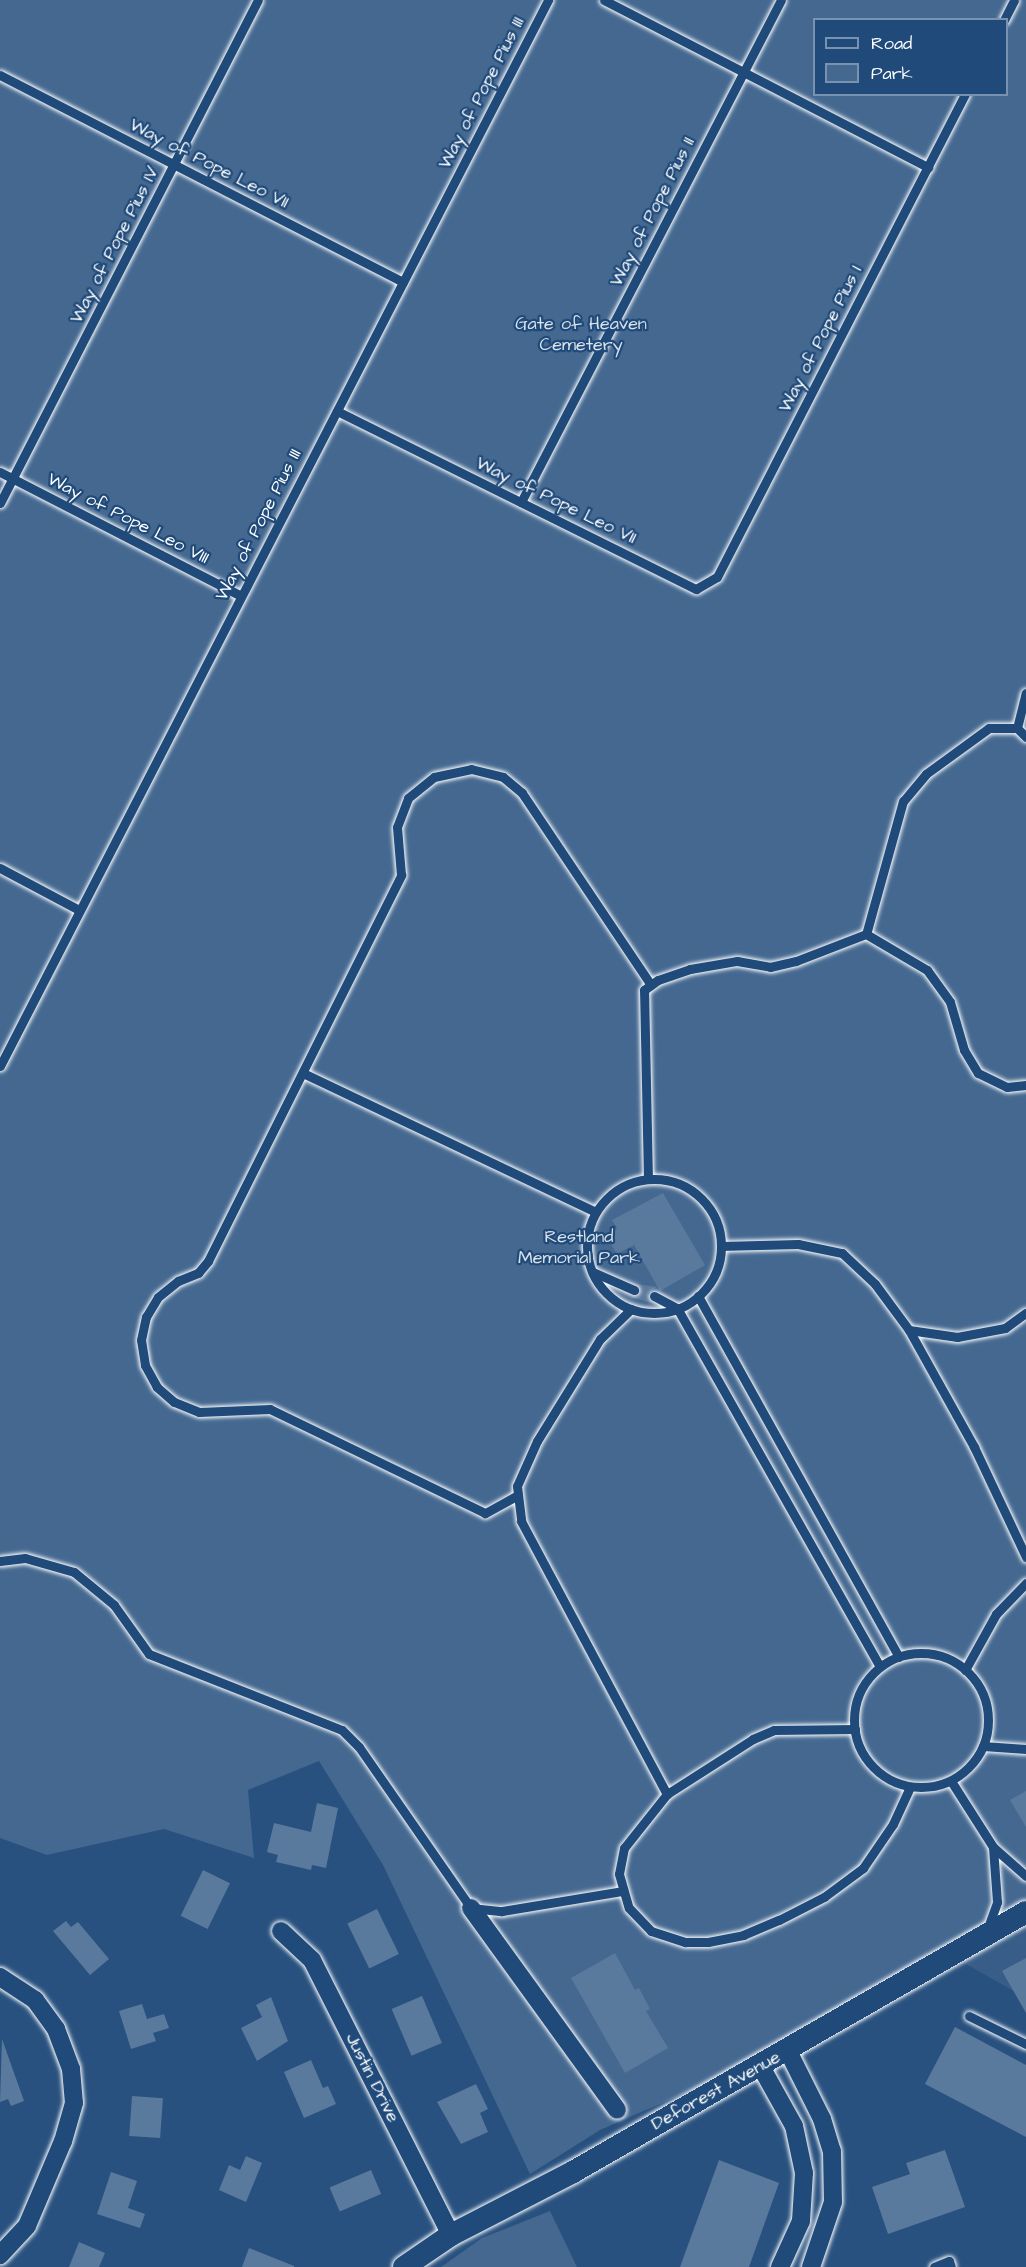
<!DOCTYPE html>
<html>
<head>
<meta charset="utf-8">
<style>
  body { margin:0 }
  #map { position:relative; width:1026px; height:2267px; overflow:hidden; background:#28517f; font-family:"Architects Daughter",sans-serif }
  div>[style] { position:absolute }
  [style*='--x'] { left:calc(var(--x)*1px); top:calc(var(--y)*1px); width:calc(var(--w)*1px); rotate:calc(var(--a)*1deg) }
  .built>* { inset:0; background:#375d88 }
  .green>* { inset:0; background:#446890 }
  .building>* { inset:0; background:#5a7a9d; transform-origin:0 0 }
  .roads { filter:drop-shadow(0 0 2px #fff) drop-shadow(0 0 2px #fff) }
  .service>* { height:9px; margin:-4.5px; padding:0 4.5px; transform-origin:4.5px; border-radius:4.5px; background:#1f4a7a }
  .service>.ring { margin:-4.5px; padding:0; box-sizing:content-box; background:none; border:9px solid #1f4a7a; border-radius:50% }
  .minor>* { height:18px; margin:-9px; padding:0 9px; transform-origin:9px; border-radius:9px; background:#1f4a7a }
  .tertiary>* { height:22px; margin:-11px; padding:0 11px; transform-origin:11px; border-radius:11px; background:#1f4a7a }
  span { translate:-50% -50%; white-space:nowrap; text-align:center; line-height:1.15; -webkit-text-stroke:4.5px #1f4a7a; paint-order:stroke }
  .street-label { font-size:18px; color:#fff }
  .park-label { font-size:18px; color:#dae1e9 }
  .legend { position:absolute; left:813px; top:18px; width:195px; height:78px; box-sizing:border-box; background:#1f4a7a; border:2px solid #7992af; margin:0; padding:8px 10px; list-style:none; font-size:18px; color:#fff }
  .legend li { display:flex; align-items:center; gap:12px; height:30px }
  .legend b { width:30px; border:2px solid #7992af }
</style>
</head>
<body>
<div id="map">
  <div class="built">
    <div style="clip-path:polygon(1026px 1912px,1026px 1998px,950px 1955px)"></div>
  </div>
  <div class="green">
    <div style="clip-path:polygon(evenodd,0 0,1026px 0,1026px 1912px,802px 2042px,600px 2130px,530px 2174px,383px 1865px,319px 1761px,248px 1790px,254px 1858px,164px 1829px,47px 1855px,0 1838px,0 0,814px 20px,1006px 20px,1006px 94px,814px 94px,814px 20px)"></div>
    <div style="clip-path:polygon(550px 2211px,577px 2267px,441px 2267px,482px 2238px)"></div>
  </div>
  <div class="building">
    <div style="clip-path:polygon(663px 1193px,705px 1265px,660px 1291px,634px 1245px,617px 1254px,605px 1235px,617px 1228px,612px 1220px)"></div>
    <div style="clip-path:polygon(636px 1284px,657px 1287px,648px 1293px,652px 1303px,631px 1297px,640px 1292px)"></div>
    <div style="clip-path:polygon(1026px 1791px,1026px 1827px,1010px 1800px)"></div>
    <div style="clip-path:polygon(317px 1803px,338px 1808px,326px 1868px,312px 1865px,311px 1870px,276px 1862px,278px 1855px,267px 1852px,274px 1823px,311px 1832px)"></div>
    <div style="left:203px;top:1870px;width:30px;height:51px;rotate:26deg"></div>
    <div style="left:377px;top:1909px;width:50px;height:33px;rotate:64deg"></div>
    <div style="clip-path:polygon(66px 1921px,71px 1927px,78px 1922px,109px 1959px,90px 1975px,53px 1931px)"></div>
    <div style="clip-path:polygon(615px 1953px,635px 1990px,639px 1988px,650px 2009px,646px 2011px,668px 2048px,625px 2073px,571px 1978px)"></div>
    <div style="clip-path:polygon(1026px 1958px,1026px 2013px,1002px 1971px)"></div>
    <div style="left:422px;top:1996px;width:51px;height:33px;rotate:67deg"></div>
    <div style="clip-path:polygon(271px 1997px,288px 2041px,257px 2061px,241px 2028px,262px 2017px,256px 2005px)"></div>
    <div style="clip-path:polygon(142px 2004px,147px 2019px,164px 2014px,169px 2028px,153px 2033px,156px 2041px,131px 2049px,119px 2011px)"></div>
    <div style="clip-path:polygon(955px 2027px,1026px 2065px,1026px 2137px,925px 2084px)"></div>
    <div style="clip-path:polygon(2px 2039px,24px 2101px,11px 2106px,8px 2099px,0 2102px)"></div>
    <div style="clip-path:polygon(311px 2060px,323px 2088px,328px 2086px,336px 2104px,304px 2118px,284px 2072px)"></div>
    <div style="clip-path:polygon(476px 2084px,488px 2109px,480px 2113px,488px 2132px,461px 2144px,437px 2102px)"></div>
    <div style="left:132px;top:2096px;width:31px;height:40px;rotate:4deg"></div>
    <div style="clip-path:polygon(945px 2150px,965px 2207px,888px 2234px,872px 2187px,910px 2174px,906px 2163px)"></div>
    <div style="clip-path:polygon(246px 2156px,262px 2163px,246px 2202px,219px 2190px,229px 2165px,240px 2170px)"></div>
    <div style="clip-path:polygon(719px 2160px,779px 2183px,749px 2267px,680px 2267px)"></div>
    <div style="left:371px;top:2170px;width:26px;height:45px;rotate:67deg"></div>
    <div style="clip-path:polygon(111px 2172px,137px 2181px,128px 2208px,145px 2214px,140px 2228px,97px 2214px)"></div>
    <div style="clip-path:polygon(79px 2242px,105px 2253px,99px 2267px,69px 2267px)"></div>
    <div style="clip-path:polygon(249px 2248px,294px 2266px,294px 2267px,242px 2267px)"></div>
  </div>
  <div class="roads">
    <div class="service">
      <div style="--x:604;--y:0;--w:365;--a:27.3"></div>
      <div style="--x:1004;--y:20;--w:22;--a:-63"></div>
      <div style="--x:0;--y:75;--w:453;--a:27.2"></div>
      <div style="--x:337;--y:411;--w:401;--a:26.4"></div>
      <div style="--x:696;--y:589;--w:24;--a:-30"></div>
      <div style="--x:717;--y:577;--w:543;--a:-62.82"></div>
      <div style="--x:0;--y:472;--w:271;--a:27.2"></div>
      <div style="--x:521;--y:502;--w:565;--a:-62.62"></div>
      <div style="--x:0;--y:503;--w:565;--a:-62.85"></div>
      <div style="--x:1017;--y:728;--w:36;--a:-76"></div>
      <div style="--x:1026;--y:737;--w:13;--a:-135"></div>
      <div style="--x:1017;--y:728;--w:28;--a:180"></div>
      <div style="--x:989;--y:728;--w:78;--a:143.9"></div>
      <div style="--x:926;--y:774;--w:35;--a:130"></div>
      <div style="--x:903;--y:801;--w:138;--a:105.5"></div>
      <div style="--x:866;--y:934;--w:71;--a:30.5"></div>
      <div style="--x:927;--y:970;--w:39;--a:54"></div>
      <div style="--x:950;--y:1002;--w:50;--a:73.7"></div>
      <div style="--x:964;--y:1050;--w:27;--a:59"></div>
      <div style="--x:978;--y:1073;--w:32;--a:26"></div>
      <div style="--x:1007;--y:1087;--w:19;--a:-6"></div>
      <div style="--x:0;--y:868;--w:89;--a:28"></div>
      <div style="--x:0;--y:1066;--w:1199;--a:-62.79"></div>
      <div style="--x:303;--y:1073;--w:324;--a:25.4"></div>
      <div style="--x:648;--y:1179;--w:189;--a:-91.2"></div>
      <div style="--x:644;--y:990;--w:17;--a:-36"></div>
      <div style="--x:658;--y:980;--w:34;--a:-19"></div>
      <div style="--x:690;--y:969;--w:48;--a:-9.7"></div>
      <div style="--x:737;--y:961;--w:34;--a:10"></div>
      <div style="--x:770;--y:967;--w:27;--a:-13"></div>
      <div style="--x:796;--y:961;--w:75;--a:-21.1"></div>
      <div class="ring" style="left:587px;top:1179px;width:125px;height:125px"></div>
      <div style="--x:721;--y:1246;--w:77;--a:-1.5"></div>
      <div style="--x:798;--y:1244;--w:45;--a:11.6"></div>
      <div style="--x:842;--y:1253;--w:45;--a:43.2"></div>
      <div style="--x:875;--y:1284;--w:57;--a:53.5"></div>
      <div style="--x:909;--y:1330;--w:134;--a:60.9"></div>
      <div style="--x:974;--y:1447;--w:122;--a:64.7"></div>
      <div style="--x:593;--y:1272;--w:45;--a:23.7"></div>
      <div style="--x:654;--y:1296;--w:26;--a:28"></div>
      <div style="--x:677;--y:1308;--w:412;--a:60.5"></div>
      <div style="--x:698;--y:1296;--w:413;--a:60.9"></div>
      <div style="--x:631;--y:1309;--w:43;--a:135.9"></div>
      <div style="--x:600;--y:1339;--w:120;--a:121.7"></div>
      <div style="--x:537;--y:1441;--w:49;--a:114"></div>
      <div style="--x:517;--y:1486;--w:35;--a:83"></div>
      <div style="--x:521;--y:1521;--w:310;--a:61.9"></div>
      <div style="--x:909;--y:1330;--w:49;--a:8.3"></div>
      <div style="--x:957;--y:1337;--w:49;--a:-10.6"></div>
      <div style="--x:1005;--y:1328;--w:26;--a:-36"></div>
      <div style="--x:518;--y:1495;--w:38;--a:151"></div>
      <div style="--x:485;--y:1513;--w:239;--a:-154.2"></div>
      <div style="--x:270;--y:1409;--w:71;--a:177.6"></div>
      <div style="--x:199;--y:1412;--w:27;--a:-158"></div>
      <div style="--x:174;--y:1402;--w:23;--a:-139"></div>
      <div style="--x:157;--y:1387;--w:25;--a:-119"></div>
      <div style="--x:145;--y:1365;--w:25;--a:-99"></div>
      <div style="--x:141;--y:1340;--w:24;--a:-78"></div>
      <div style="--x:146;--y:1317;--w:23;--a:-59"></div>
      <div style="--x:158;--y:1297;--w:26;--a:-39"></div>
      <div style="--x:178;--y:1281;--w:22;--a:-22"></div>
      <div style="--x:198;--y:1273;--w:16;--a:-50"></div>
      <div style="--x:208;--y:1261;--w:432;--a:-63.4"></div>
      <div style="--x:401;--y:875;--w:48;--a:-94.8"></div>
      <div style="--x:397;--y:827;--w:31;--a:-69"></div>
      <div style="--x:408;--y:798;--w:33;--a:-39"></div>
      <div style="--x:434;--y:777;--w:38;--a:-12"></div>
      <div style="--x:471;--y:769;--w:33;--a:14"></div>
      <div style="--x:503;--y:777;--w:25;--a:40"></div>
      <div style="--x:522;--y:793;--w:231;--a:56.1"></div>
      <div style="--x:0;--y:1561;--w:25;--a:-7"></div>
      <div style="--x:25;--y:1558;--w:51;--a:15.9"></div>
      <div style="--x:74;--y:1572;--w:52;--a:39.5"></div>
      <div style="--x:114;--y:1605;--w:60;--a:54.5"></div>
      <div style="--x:149;--y:1654;--w:207;--a:21.5"></div>
      <div style="--x:342;--y:1730;--w:24;--a:45"></div>
      <div style="--x:359;--y:1747;--w:196;--a:55.2"></div>
      <div style="--x:471;--y:1908;--w:31;--a:6"></div>
      <div style="--x:502;--y:1911;--w:123;--a:-9.4"></div>
      <div class="ring" style="left:854px;top:1653px;width:125px;height:125px"></div>
      <div style="--x:965;--y:1670;--w:64;--a:-61"></div>
      <div style="--x:996;--y:1614;--w:43;--a:-45.9"></div>
      <div style="--x:855;--y:1729;--w:81;--a:179.3"></div>
      <div style="--x:774;--y:1730;--w:23;--a:157"></div>
      <div style="--x:753;--y:1739;--w:102;--a:147.4"></div>
      <div style="--x:667;--y:1794;--w:69;--a:128.5"></div>
      <div style="--x:624;--y:1848;--w:26;--a:101"></div>
      <div style="--x:619;--y:1874;--w:35;--a:74"></div>
      <div style="--x:629;--y:1908;--w:32;--a:46"></div>
      <div style="--x:651;--y:1931;--w:36;--a:18"></div>
      <div style="--x:685;--y:1942;--w:23;--a:0"></div>
      <div style="--x:708;--y:1942;--w:36;--a:-11"></div>
      <div style="--x:743;--y:1935;--w:39;--a:-23"></div>
      <div style="--x:779;--y:1920;--w:51;--a:-27.1"></div>
      <div style="--x:824;--y:1897;--w:49;--a:-36.6"></div>
      <div style="--x:863;--y:1868;--w:53;--a:-55.7"></div>
      <div style="--x:893;--y:1824;--w:41;--a:-65.3"></div>
      <div style="--x:983;--y:1746;--w:43;--a:4"></div>
      <div style="--x:951;--y:1781;--w:78;--a:57.5"></div>
      <div style="--x:993;--y:1847;--w:44;--a:41.3"></div>
      <div style="--x:987;--y:1930;--w:30;--a:-70"></div>
      <div style="--x:997;--y:1902;--w:55;--a:-94.2"></div>
      <div style="--x:969;--y:2016;--w:64;--a:26.2"></div>
      <div style="--x:934;--y:2267;--w:16;--a:-22"></div>
      <div style="--x:949;--y:2261;--w:6;--a:72"></div>
    </div>
    <div class="minor">
      <div style="--x:471;--y:1908;--w:249;--a:54.1"></div>
      <div style="--x:281;--y:1931;--w:42;--a:43.1"></div>
      <div style="--x:312;--y:1960;--w:308;--a:63.2"></div>
      <div style="--x:0;--y:1977;--w:42;--a:33.3"></div>
      <div style="--x:35;--y:2000;--w:36;--a:54"></div>
      <div style="--x:56;--y:2029;--w:43;--a:69.4"></div>
      <div style="--x:71;--y:2069;--w:34;--a:85"></div>
      <div style="--x:74;--y:2103;--w:40;--a:106"></div>
      <div style="--x:63;--y:2141;--w:92;--a:113"></div>
      <div style="--x:27;--y:2226;--w:40;--a:133"></div>
      <div style="--x:788;--y:2051;--w:76;--a:63.4"></div>
      <div style="--x:822;--y:2119;--w:34;--a:73"></div>
      <div style="--x:832;--y:2151;--w:51;--a:88.9"></div>
      <div style="--x:833;--y:2202;--w:69;--a:108.7"></div>
      <div style="--x:760;--y:2065;--w:70;--a:60.9"></div>
      <div style="--x:794;--y:2126;--w:48;--a:78"></div>
      <div style="--x:804;--y:2173;--w:48;--a:93.6"></div>
      <div style="--x:801;--y:2221;--w:51;--a:114.5"></div>
    </div>
    <div class="tertiary">
      <div style="--x:404;--y:2267;--w:57;--a:-34.2"></div>
      <div style="--x:451;--y:2235;--w:137;--a:-27.3"></div>
      <div style="--x:573;--y:2172;--w:522;--a:-29.85"></div>
    </div>
  </div>
  <div class="street-label">
    <span style="left:482px;top:93px;rotate:-63deg">Way of Pope Pius III</span>
    <span style="left:209px;top:164px;rotate:27deg">Way of Pope Leo VII</span>
    <span style="left:653px;top:212px;rotate:-63deg">Way of Pope Pius II</span>
    <span style="left:115px;top:245px;rotate:-63deg">Way of Pope Pius IV</span>
    <span style="left:821px;top:339px;rotate:-63deg">Way of Pope Pius I</span>
    <span style="left:556px;top:501px;rotate:26deg">Way of Pope Leo VII</span>
    <span style="left:128px;top:519px;rotate:27deg">Way of Pope Leo VIII</span>
    <span style="left:259px;top:525px;rotate:-63deg">Way of Pope Pius III</span>
    <span style="left:372px;top:2078px;rotate:63deg">Justin Drive</span>
    <span style="left:716px;top:2091px;rotate:-29deg">Deforest Avenue</span>
  </div>
  <div class="park-label">
    <span style="left:581px;top:335px">Gate of Heaven<br>Cemetery</span>
    <span style="left:579px;top:1248px">Restland<br>Memorial Park</span>
  </div>
  <ul class="legend">
  <li><b style="height:8px;background:#1f4a7a"></b>Road</li>
  <li><b style="height:16px;background:#446890"></b>Park</li>
  </ul>
</div>
</body>
</html>
